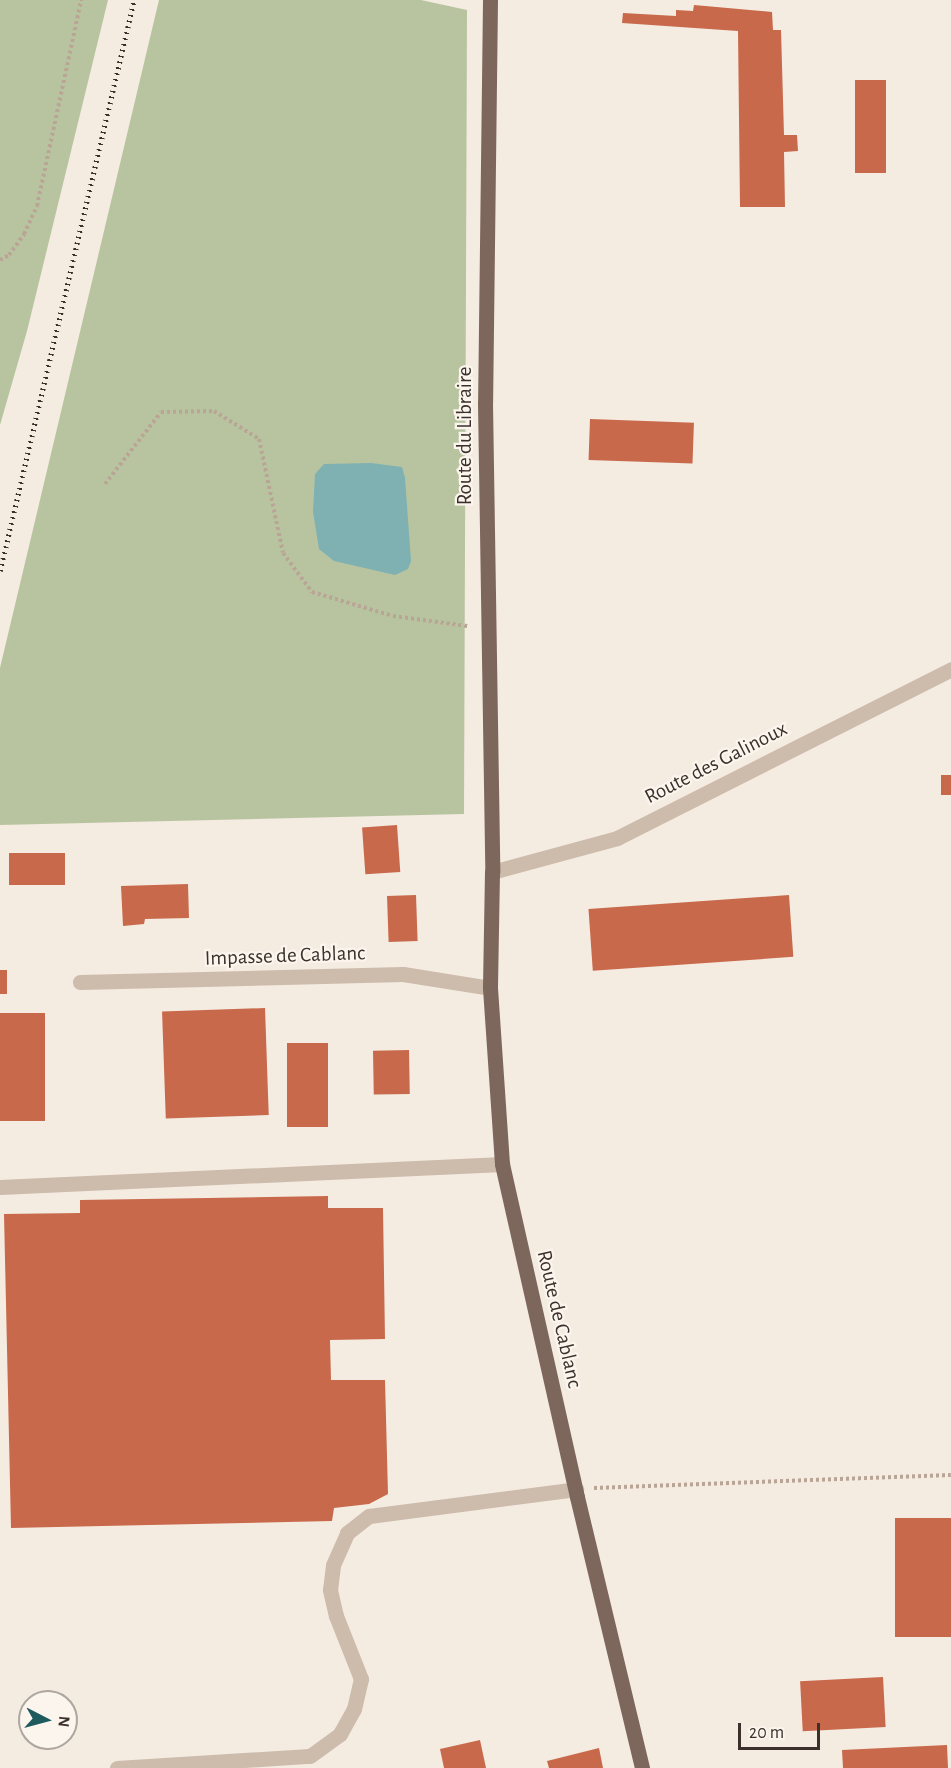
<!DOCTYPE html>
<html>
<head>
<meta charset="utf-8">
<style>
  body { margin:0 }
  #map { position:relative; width:951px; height:1768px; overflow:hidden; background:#f4ebe1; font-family:"Alegreya Sans",sans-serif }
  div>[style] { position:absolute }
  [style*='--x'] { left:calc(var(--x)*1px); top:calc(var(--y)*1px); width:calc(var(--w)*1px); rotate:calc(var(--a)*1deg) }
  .green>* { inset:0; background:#b8c4a0 }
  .water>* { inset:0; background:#7fb0b2 }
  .building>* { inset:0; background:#c8694b; transform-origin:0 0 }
  .path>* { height:4px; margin-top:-2px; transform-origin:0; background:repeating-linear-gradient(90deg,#b9a596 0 3px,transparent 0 6px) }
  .minor>* { height:15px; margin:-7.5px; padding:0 7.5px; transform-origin:7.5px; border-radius:7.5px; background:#cdbbac }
  .major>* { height:15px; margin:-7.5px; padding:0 7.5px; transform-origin:7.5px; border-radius:7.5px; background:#7d675c }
  .rail>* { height:4.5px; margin-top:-2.25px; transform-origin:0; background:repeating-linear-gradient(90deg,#3b302b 0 1.5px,transparent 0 6px) }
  span { translate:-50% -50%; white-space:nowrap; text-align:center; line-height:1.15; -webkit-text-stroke:4.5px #fbf5ee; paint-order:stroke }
  .street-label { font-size:21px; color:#3b302b }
  .north { position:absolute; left:18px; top:1690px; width:60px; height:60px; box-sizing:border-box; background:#fbf5ee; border:2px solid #aea6a0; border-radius:50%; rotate:96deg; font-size:16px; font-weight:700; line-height:24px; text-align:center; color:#3b302b }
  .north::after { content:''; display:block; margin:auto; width:21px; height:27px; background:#1f5a5e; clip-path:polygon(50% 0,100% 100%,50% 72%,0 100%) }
  .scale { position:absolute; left:738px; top:1723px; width:82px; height:27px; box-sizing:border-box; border:3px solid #3b302b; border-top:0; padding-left:8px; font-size:18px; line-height:21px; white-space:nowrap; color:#3b302b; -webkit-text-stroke:4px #fbf5ee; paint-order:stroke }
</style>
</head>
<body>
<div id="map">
  <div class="green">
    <div style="clip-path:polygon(0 0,108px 0,27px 331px,0 425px)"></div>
    <div style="clip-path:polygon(159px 0,421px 0,467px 10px,464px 814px,0 825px,0 668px)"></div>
  </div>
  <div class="water">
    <div style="clip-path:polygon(371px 463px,402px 467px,405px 478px,411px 561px,408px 569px,395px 575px,334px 561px,319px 549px,313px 512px,315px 474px,324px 464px)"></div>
  </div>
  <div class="building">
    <div style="clip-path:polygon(694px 5px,772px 12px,773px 30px,781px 30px,784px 135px,797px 135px,798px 151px,784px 152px,785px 207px,740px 207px,738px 31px,622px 23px,623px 13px,676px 16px,676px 10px,693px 11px)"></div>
    <div style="left:855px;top:80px;width:31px;height:93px"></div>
    <div style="left:590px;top:419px;width:104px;height:41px;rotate:2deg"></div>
    <div style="left:951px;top:775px;width:20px;height:10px;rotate:90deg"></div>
    <div style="left:397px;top:825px;width:47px;height:35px;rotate:86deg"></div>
    <div style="left:9px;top:853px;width:56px;height:32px"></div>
    <div style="clip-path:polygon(188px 884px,189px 918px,145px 919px,144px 924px,123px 926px,121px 886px)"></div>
    <div style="left:416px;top:895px;width:46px;height:29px;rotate:88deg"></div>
    <div style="left:789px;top:895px;width:62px;height:201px;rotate:86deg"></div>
    <div style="left:0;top:970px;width:7px;height:24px"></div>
    <div style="left:265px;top:1008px;width:107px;height:103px;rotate:88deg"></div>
    <div style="left:0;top:1013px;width:45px;height:108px"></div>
    <div style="left:287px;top:1043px;width:41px;height:84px"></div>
    <div style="left:409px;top:1050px;width:44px;height:36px;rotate:89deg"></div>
    <div style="clip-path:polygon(328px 1196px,328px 1208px,383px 1208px,385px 1339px,330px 1340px,331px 1380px,385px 1380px,388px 1494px,369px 1504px,334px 1508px,332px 1521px,11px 1528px,4px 1214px,80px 1213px,80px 1200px)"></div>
    <div style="left:951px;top:1518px;width:119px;height:56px;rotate:90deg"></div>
    <div style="left:883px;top:1677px;width:50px;height:83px;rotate:87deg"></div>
    <div style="clip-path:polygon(480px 1740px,486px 1768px,444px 1768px,440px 1749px)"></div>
    <div style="clip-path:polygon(947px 1745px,948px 1768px,843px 1768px,842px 1750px)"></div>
    <div style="clip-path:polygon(599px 1748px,603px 1768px,549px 1768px,547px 1761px)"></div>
  </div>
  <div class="path">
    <div style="--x:0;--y:260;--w:10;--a:-29"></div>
    <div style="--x:9;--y:255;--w:26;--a:-54"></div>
    <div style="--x:24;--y:234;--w:31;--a:-65"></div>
    <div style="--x:37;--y:206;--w:211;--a:-77.9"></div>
    <div style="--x:105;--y:484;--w:91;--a:-52.1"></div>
    <div style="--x:161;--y:412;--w:53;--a:-1.1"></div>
    <div style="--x:214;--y:411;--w:53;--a:31.9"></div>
    <div style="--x:259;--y:439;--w:116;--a:78.1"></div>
    <div style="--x:283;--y:553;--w:49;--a:53.4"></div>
    <div style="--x:312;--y:592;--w:84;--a:16.5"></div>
    <div style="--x:393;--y:616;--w:75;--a:7.7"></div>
    <div style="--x:594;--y:1488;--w:357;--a:-2.1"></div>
  </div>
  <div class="minor">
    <div style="--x:492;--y:872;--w:130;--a:-15.2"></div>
    <div style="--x:617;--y:838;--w:374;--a:-26.8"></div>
    <div style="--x:80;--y:982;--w:323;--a:-1.4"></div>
    <div style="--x:403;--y:974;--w:88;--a:9.1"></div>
    <div style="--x:0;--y:1187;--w:503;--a:-2.62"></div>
    <div style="--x:117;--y:1768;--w:193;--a:-3.6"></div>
    <div style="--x:310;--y:1756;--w:37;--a:-36"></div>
    <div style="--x:340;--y:1734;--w:29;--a:-61"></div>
    <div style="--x:354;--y:1709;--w:31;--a:-77"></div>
    <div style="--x:361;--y:1679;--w:68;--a:-111.6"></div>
    <div style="--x:336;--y:1616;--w:27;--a:-103"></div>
    <div style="--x:330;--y:1590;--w:25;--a:-83"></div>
    <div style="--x:333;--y:1565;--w:35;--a:-66"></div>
    <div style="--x:347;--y:1533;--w:28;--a:-38"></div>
    <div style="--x:369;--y:1516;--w:209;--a:-7.4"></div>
  </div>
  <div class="major">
    <div style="--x:490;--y:0;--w:403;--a:90.7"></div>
    <div style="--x:485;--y:403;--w:469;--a:89.1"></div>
    <div style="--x:492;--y:872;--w:116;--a:91"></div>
    <div style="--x:490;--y:988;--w:176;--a:86.1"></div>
    <div style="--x:502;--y:1164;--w:341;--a:77.3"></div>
    <div style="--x:577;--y:1497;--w:279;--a:76.5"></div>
  </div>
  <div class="rail">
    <div style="--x:0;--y:571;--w:587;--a:-76.79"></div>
  </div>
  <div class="street-label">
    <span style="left:465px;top:436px;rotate:-90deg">Route du Libraire</span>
    <span style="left:716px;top:763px;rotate:-27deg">Route des Galinoux</span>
    <span style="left:285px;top:956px;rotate:-2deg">Impasse de Cablanc</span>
    <span style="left:559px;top:1319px;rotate:77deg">Route de Cablanc</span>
  </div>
  <div class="north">N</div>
  <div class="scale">20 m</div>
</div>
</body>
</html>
